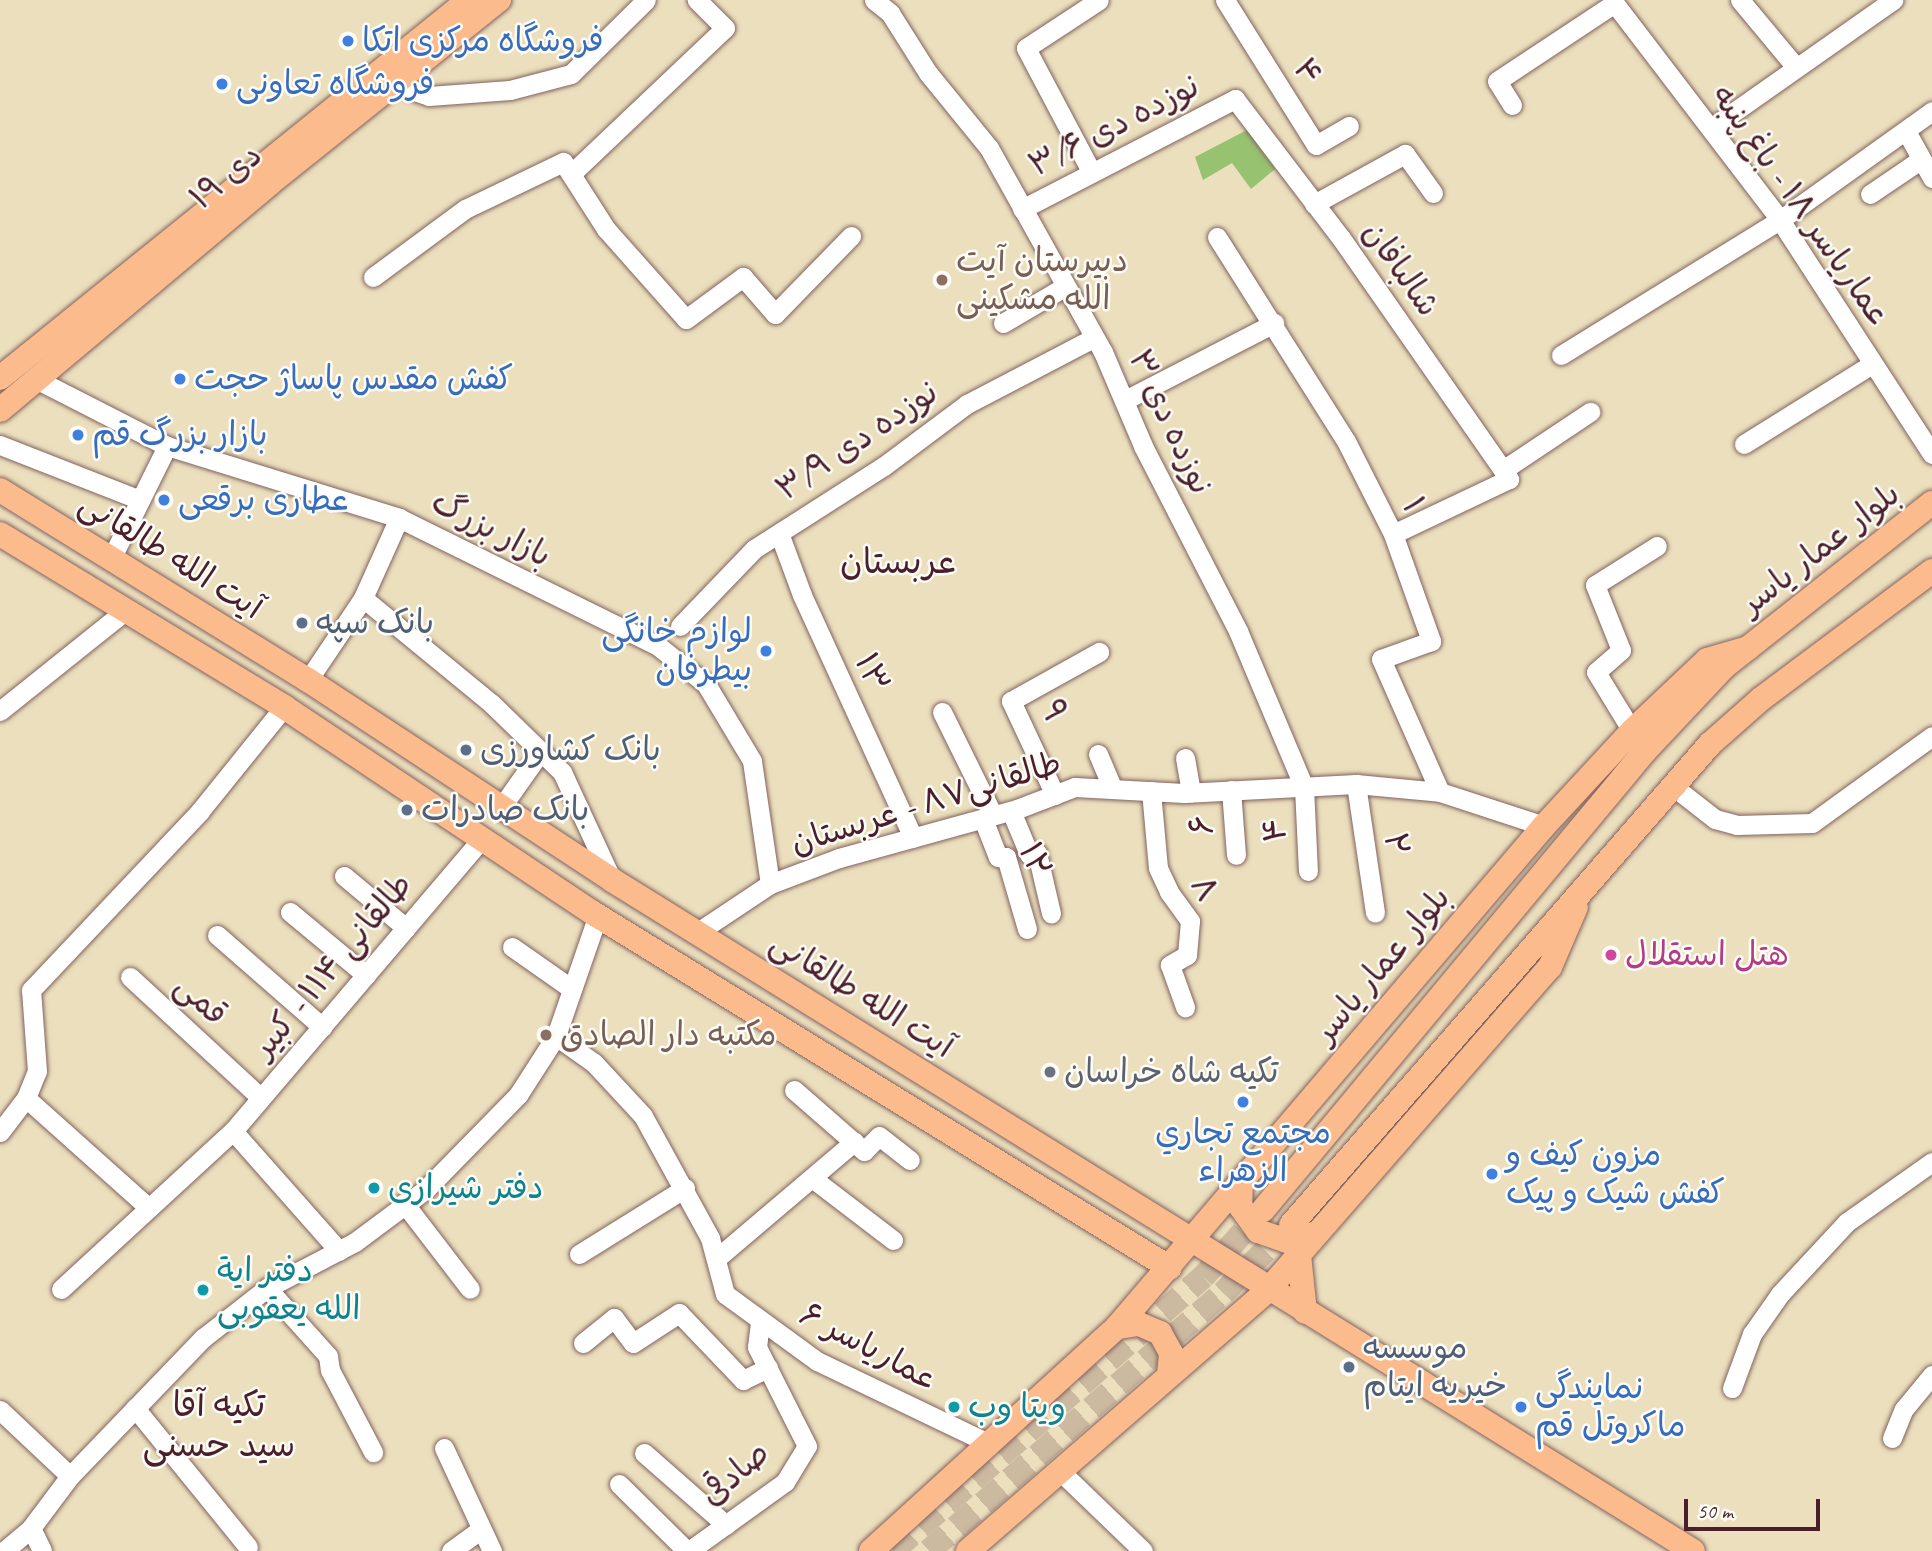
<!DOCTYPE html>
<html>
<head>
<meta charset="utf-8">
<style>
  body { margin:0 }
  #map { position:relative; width:1932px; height:1551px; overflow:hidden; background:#ebdfbd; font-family:Caveat,"Playpen Sans Arabic",sans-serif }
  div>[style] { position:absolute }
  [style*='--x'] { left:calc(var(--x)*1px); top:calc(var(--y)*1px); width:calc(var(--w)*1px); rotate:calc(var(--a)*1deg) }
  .green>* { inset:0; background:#97c26f }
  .major-tunnel>* { height:24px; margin-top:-12px; transform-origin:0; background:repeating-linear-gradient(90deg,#cbb9a0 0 24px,transparent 0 36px) }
  .roads { filter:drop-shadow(0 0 2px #82625e) drop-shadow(0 0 2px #82625e) }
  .minor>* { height:19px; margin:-9.5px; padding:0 9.5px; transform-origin:9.5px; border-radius:9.5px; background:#fff }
  .major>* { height:24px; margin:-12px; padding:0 12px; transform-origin:12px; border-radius:12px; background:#fbbb8d }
  .dots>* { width:19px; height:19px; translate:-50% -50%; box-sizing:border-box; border:4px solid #fdfcf7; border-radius:50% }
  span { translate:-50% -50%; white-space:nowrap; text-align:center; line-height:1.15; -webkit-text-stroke:5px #fdfcf7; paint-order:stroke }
  .shop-label { font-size:33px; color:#366cbe }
  .left { translate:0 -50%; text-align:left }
  .right { translate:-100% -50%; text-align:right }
  .street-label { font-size:33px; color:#4a1f2b }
  .education-label { font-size:33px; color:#785e54 }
  .service-label { font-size:33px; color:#4e5e75 }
  .hotel-label { font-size:33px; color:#b23c85 }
  .worship-label { font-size:33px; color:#5b616d }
  .culture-label { font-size:33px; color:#0d838f }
  .neighbourhood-label { font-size:35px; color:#4a1f2b }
  .scale { position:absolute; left:1684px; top:1499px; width:136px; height:32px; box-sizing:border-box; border:4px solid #4a1f2b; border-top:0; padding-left:9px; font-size:21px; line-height:24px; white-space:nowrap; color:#4a1f2b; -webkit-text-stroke:5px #fdfcf7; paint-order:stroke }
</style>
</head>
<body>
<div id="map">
  <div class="green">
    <div style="clip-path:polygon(1247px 130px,1275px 169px,1251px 189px,1232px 163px,1203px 180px,1195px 157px)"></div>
  </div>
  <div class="major-tunnel">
    <div style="--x:893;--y:1551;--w:414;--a:-41.5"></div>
    <div style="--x:1203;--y:1277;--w:90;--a:-48.2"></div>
    <div style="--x:929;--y:1551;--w:391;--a:-41.3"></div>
    <div style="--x:1223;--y:1293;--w:96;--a:-45"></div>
  </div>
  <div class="roads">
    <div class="minor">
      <div style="--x:874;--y:0;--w:21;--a:39"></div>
      <div style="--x:890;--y:13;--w:71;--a:57.7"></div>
      <div style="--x:928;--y:73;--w:97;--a:50.9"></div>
      <div style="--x:989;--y:148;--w:234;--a:60.8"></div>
      <div style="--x:1103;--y:352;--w:102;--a:66.9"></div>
      <div style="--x:1143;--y:446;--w:208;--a:62.8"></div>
      <div style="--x:1238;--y:631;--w:169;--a:67.1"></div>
      <div style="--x:1304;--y:787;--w:84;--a:87.3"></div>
      <div style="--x:1225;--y:0;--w:171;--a:57.9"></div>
      <div style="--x:1316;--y:145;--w:38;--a:-30"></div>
      <div style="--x:1612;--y:0;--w:277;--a:52.6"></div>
      <div style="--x:1780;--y:220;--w:279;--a:57"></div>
      <div style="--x:1740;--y:0;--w:86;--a:50.2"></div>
      <div style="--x:385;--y:81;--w:46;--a:18.8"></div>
      <div style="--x:429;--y:96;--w:81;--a:-4.2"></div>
      <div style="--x:510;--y:90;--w:63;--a:-14.7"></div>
      <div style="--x:571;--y:74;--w:105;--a:-44.6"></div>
      <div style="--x:1512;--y:105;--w:28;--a:-122"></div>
      <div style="--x:1497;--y:81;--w:141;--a:-33.5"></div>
      <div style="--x:1711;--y:128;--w:223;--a:-35.1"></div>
      <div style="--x:1906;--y:131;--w:54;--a:61"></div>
      <div style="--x:1091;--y:171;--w:139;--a:-117.9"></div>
      <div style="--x:1026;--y:48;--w:87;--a:-33.3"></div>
      <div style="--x:571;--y:174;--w:212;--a:-43.5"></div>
      <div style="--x:725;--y:28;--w:40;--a:-135"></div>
      <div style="--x:1870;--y:194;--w:60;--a:-34.2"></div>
      <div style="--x:1314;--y:204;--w:104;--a:-28.8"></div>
      <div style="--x:1405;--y:154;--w:48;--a:54.3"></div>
      <div style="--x:1022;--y:209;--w:240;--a:-27.3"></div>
      <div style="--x:1235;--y:99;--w:175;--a:52.7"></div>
      <div style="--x:1341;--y:238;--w:294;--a:55.1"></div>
      <div style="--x:1509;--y:479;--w:128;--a:154.6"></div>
      <div style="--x:1217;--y:237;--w:241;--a:57.7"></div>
      <div style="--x:1346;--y:441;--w:104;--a:63.2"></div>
      <div style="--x:1393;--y:534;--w:114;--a:70.4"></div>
      <div style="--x:1431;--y:641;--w:53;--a:160.2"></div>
      <div style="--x:1381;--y:659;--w:145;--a:66.1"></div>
      <div style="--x:373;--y:277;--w:114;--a:-36.5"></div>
      <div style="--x:465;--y:209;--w:109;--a:-25.6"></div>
      <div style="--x:563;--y:162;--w:80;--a:57.3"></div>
      <div style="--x:606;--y:229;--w:120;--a:48.4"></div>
      <div style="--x:686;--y:319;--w:71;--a:-36.4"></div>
      <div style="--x:743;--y:277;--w:49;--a:49.1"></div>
      <div style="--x:775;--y:314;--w:109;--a:-45.7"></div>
      <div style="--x:1003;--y:323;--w:71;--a:-30.5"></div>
      <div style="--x:1561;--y:355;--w:257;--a:-31.7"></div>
      <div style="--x:1780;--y:220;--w:187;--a:-35.6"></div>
      <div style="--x:36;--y:379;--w:147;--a:27.1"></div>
      <div style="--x:167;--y:446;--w:243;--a:17.2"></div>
      <div style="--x:399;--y:518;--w:289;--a:26.3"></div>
      <div style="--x:658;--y:646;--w:61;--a:38.4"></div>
      <div style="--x:706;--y:684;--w:90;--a:59.1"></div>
      <div style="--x:752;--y:761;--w:124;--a:81.7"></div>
      <div style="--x:1125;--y:400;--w:168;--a:-27.3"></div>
      <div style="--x:1744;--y:444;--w:151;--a:-32"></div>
      <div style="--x:0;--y:445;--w:150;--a:21.4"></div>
      <div style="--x:1503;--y:470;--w:105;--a:-33.7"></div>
      <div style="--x:779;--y:533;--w:66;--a:69.6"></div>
      <div style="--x:802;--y:595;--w:267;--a:65.4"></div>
      <div style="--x:111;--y:559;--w:126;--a:-63.6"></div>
      <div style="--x:363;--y:598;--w:167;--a:39.4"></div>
      <div style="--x:492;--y:704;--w:98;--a:44.2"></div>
      <div style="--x:562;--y:772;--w:119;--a:65.2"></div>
      <div style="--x:680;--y:626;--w:107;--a:-46.1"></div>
      <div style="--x:754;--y:549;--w:154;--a:-32.6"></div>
      <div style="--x:884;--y:466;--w:104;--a:-36.8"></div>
      <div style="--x:967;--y:404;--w:142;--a:-27.6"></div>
      <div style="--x:308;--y:680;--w:99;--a:-56.1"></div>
      <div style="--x:363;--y:598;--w:88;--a:-65.8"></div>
      <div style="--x:0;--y:711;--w:160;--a:-38.7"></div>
      <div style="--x:942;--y:712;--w:115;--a:63.7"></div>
      <div style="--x:1632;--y:731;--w:69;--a:-121.4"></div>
      <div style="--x:1596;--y:672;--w:33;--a:-41"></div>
      <div style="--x:1621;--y:650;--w:70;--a:-111.8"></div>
      <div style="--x:1595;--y:585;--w:73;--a:-32.2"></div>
      <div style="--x:1098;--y:754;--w:38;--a:67"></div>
      <div style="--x:1185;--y:758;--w:35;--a:80"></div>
      <div style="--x:1356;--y:784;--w:130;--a:81.6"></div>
      <div style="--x:1674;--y:787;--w:52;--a:38"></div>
      <div style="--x:1715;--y:819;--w:23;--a:15"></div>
      <div style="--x:1737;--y:825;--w:75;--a:-1.5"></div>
      <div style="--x:1812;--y:823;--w:148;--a:-35.9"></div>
      <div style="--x:1231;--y:790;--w:65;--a:85.6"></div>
      <div style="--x:1151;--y:791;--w:77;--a:84.8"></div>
      <div style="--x:1158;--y:868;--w:26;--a:65"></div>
      <div style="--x:1169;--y:892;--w:36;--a:54"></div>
      <div style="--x:1190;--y:921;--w:34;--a:95"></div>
      <div style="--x:1187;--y:955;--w:20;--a:150"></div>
      <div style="--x:1170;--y:965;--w:45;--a:70.3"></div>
      <div style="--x:1055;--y:795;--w:104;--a:-115.1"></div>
      <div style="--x:1011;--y:701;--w:101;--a:-29.1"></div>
      <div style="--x:500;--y:809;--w:71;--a:-54.7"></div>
      <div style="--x:1011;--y:811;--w:47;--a:67.3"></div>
      <div style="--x:1029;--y:854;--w:8;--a:-7"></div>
      <div style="--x:1037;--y:853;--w:62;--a:76.9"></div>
      <div style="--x:983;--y:819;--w:41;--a:68.5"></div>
      <div style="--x:998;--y:857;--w:8;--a:0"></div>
      <div style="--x:1006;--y:857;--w:75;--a:73.7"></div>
      <div style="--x:344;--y:876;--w:81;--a:40"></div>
      <div style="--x:290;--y:912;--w:99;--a:39.7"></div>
      <div style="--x:698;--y:932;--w:87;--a:-33.7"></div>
      <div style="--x:770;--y:884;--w:74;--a:-20.6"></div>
      <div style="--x:839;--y:858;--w:185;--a:-15.4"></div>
      <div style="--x:1017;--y:809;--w:62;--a:-20.8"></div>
      <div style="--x:1075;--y:787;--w:109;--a:3.2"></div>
      <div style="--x:1184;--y:793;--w:172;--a:-3"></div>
      <div style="--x:1356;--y:784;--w:84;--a:5.4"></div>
      <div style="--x:1440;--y:792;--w:109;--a:18.1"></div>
      <div style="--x:217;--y:935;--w:140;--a:41.2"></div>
      <div style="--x:512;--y:947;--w:73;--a:35"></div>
      <div style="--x:130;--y:977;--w:178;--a:42.7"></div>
      <div style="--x:556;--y:1036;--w:47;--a:35.4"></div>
      <div style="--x:594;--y:1063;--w:72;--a:47.2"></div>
      <div style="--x:643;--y:1116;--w:139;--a:61.2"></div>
      <div style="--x:710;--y:1238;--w:58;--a:75"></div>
      <div style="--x:725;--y:1294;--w:114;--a:36.1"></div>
      <div style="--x:817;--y:1361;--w:192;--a:25.6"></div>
      <div style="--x:794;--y:1090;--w:93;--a:41.1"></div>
      <div style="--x:864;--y:1151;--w:21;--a:-45"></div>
      <div style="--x:879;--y:1136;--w:39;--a:38"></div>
      <div style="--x:26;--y:1098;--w:165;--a:41.8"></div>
      <div style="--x:233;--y:1131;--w:160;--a:48.5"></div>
      <div style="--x:0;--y:1132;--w:43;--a:-52.6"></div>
      <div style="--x:26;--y:1098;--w:29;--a:-68"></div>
      <div style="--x:37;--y:1071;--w:81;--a:-94.2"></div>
      <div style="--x:31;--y:990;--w:246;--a:-46.6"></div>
      <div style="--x:200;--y:811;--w:134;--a:-51.1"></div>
      <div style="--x:812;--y:1178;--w:102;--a:37.4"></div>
      <div style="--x:404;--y:1203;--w:108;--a:52.5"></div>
      <div style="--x:579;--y:1254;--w:125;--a:-31.9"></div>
      <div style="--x:717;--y:1258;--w:180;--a:-40.3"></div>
      <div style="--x:267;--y:1288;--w:91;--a:48.1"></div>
      <div style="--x:328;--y:1356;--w:14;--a:82"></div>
      <div style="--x:330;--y:1370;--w:93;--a:62.3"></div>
      <div style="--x:61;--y:1289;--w:234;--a:-42.6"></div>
      <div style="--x:233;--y:1131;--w:381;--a:-49.6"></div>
      <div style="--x:583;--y:1343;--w:40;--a:-39"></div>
      <div style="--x:614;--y:1318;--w:31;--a:53"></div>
      <div style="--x:633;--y:1343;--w:55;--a:-33.1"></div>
      <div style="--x:679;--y:1313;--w:93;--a:46.3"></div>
      <div style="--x:743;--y:1380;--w:28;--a:-26"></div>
      <div style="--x:1732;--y:1388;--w:58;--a:-69.7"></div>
      <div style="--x:1752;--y:1334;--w:49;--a:-55"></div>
      <div style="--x:1780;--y:1294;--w:98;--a:-47.1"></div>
      <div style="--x:1847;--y:1222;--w:104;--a:-35.2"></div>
      <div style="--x:135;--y:1408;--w:179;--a:50.9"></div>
      <div style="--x:0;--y:1410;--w:96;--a:43.3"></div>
      <div style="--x:1892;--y:1438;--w:31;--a:-68"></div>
      <div style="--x:1904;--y:1409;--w:44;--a:-50.5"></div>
      <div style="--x:444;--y:1448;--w:114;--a:65"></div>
      <div style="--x:644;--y:1453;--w:109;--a:41.3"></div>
      <div style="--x:1060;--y:1471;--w:115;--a:43.9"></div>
      <div style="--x:619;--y:1484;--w:95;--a:44.6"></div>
      <div style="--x:31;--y:1528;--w:25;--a:64"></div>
      <div style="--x:4;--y:1551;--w:35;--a:-40"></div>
      <div style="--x:31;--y:1528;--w:65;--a:-53.1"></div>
      <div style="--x:70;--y:1476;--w:192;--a:-46.1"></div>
      <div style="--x:203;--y:1338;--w:81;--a:-38"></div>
      <div style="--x:267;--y:1288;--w:99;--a:-27.6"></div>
      <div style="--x:355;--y:1242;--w:89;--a:-36.7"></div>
      <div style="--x:426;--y:1189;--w:132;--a:-45.6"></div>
      <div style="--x:518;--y:1095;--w:70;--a:-57.2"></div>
      <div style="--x:556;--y:1036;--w:128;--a:-70.9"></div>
      <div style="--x:451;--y:1551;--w:34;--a:-36"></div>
      <div style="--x:689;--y:1551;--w:118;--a:-35.7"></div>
      <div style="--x:785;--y:1482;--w:42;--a:-58.6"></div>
      <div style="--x:807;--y:1446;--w:111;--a:-116.8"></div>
      <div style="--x:757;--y:1347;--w:25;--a:-83"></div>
    </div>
    <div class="major">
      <div style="--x:0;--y:378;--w:602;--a:-38.87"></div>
      <div style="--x:0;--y:410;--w:351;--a:-40"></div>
      <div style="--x:269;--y:184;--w:295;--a:-38.7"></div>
      <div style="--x:0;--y:490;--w:362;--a:31.7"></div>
      <div style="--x:308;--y:680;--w:364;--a:33.3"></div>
      <div style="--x:612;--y:880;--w:1272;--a:31.83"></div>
      <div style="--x:0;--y:534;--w:333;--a:31.3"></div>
      <div style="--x:284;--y:707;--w:371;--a:33.7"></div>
      <div style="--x:593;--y:913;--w:677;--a:31.6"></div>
      <div style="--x:1241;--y:1182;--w:24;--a:92"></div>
      <div style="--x:1240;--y:1206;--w:31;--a:54"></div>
      <div style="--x:1258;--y:1231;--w:31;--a:19"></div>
      <div style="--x:1287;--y:1241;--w:28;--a:-15"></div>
      <div style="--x:1263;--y:1210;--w:597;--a:-50.23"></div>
      <div style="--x:1645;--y:751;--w:115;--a:-46.8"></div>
      <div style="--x:1724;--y:667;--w:265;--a:-38.3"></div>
      <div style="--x:1291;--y:1225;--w:638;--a:-48.94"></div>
      <div style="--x:1710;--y:744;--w:68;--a:-41.4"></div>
      <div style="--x:1761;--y:699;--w:214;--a:-36.8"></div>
      <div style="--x:1299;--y:1255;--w:57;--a:84"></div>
      <div style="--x:1117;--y:1327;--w:22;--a:-8"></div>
      <div style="--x:1139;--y:1324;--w:23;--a:23"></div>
      <div style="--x:1160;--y:1333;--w:23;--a:61"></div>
      <div style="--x:1171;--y:1353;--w:22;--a:95"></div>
      <div style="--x:871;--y:1551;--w:333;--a:-42.3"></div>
      <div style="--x:1117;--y:1327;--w:658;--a:-49.56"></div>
      <div style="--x:1544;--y:826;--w:129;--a:-47.2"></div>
      <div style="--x:1632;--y:731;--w:103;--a:-43.4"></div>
      <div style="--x:1707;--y:660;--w:43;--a:-16.3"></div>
      <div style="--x:968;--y:1551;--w:398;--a:-41"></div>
      <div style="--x:1268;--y:1290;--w:429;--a:-48.9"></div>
      <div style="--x:1550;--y:967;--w:65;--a:-66.6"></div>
    </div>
  </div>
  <div class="dots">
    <div style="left:348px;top:41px;background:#3f7fe0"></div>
    <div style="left:222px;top:84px;background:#3f7fe0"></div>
    <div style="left:942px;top:280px;background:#8d6e63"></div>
    <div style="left:180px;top:379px;background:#3f7fe0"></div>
    <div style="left:78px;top:435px;background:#3f7fe0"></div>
    <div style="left:164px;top:500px;background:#3f7fe0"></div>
    <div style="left:302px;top:623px;background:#5c6f8a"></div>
    <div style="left:766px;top:651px;background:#3f7fe0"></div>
    <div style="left:466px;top:750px;background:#5c6f8a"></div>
    <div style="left:407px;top:810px;background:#5c6f8a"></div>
    <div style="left:1611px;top:955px;background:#d1479c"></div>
    <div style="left:546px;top:1035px;background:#8d6e63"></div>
    <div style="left:1050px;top:1072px;background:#6b7280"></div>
    <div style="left:1243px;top:1102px;background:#3f7fe0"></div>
    <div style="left:1492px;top:1174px;background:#3f7fe0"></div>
    <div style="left:374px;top:1188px;background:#0f9aa8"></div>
    <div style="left:203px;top:1290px;background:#0f9aa8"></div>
    <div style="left:1349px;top:1367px;background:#5c6f8a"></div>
    <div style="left:954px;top:1407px;background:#0f9aa8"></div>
    <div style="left:1521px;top:1407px;background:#3f7fe0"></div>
  </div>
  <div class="shop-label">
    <span class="left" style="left:362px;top:41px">فروشگاه مرکزی اتکا</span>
    <span class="left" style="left:236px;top:84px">فروشگاه تعاونی</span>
    <span class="left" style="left:194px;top:379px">کفش مقدس پاساژ حجت</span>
    <span class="left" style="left:92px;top:435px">بازار بزرگ قم</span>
    <span class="left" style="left:178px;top:500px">عطاری برقعی</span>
    <span class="right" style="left:752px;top:651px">لوازم خانگی<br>بیطرفان</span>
    <span style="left:1243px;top:1152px">مجتمع تجاري<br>الزهراء</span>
    <span class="left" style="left:1506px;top:1174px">مزون کیف و<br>کفش شیک و پیک</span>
    <span class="left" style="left:1535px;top:1407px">نمایندگی<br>ماکروتل قم</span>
  </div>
  <div class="street-label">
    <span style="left:1307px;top:72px;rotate:58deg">۴</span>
    <span style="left:1114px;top:126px;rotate:-27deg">نوزده دی ۳/۶</span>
    <span style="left:226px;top:177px;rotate:-40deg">۱۹ دی</span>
    <span style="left:1801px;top:206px;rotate:55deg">عماریاسر ۱۸ - باغ پنبه</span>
    <span style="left:1401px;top:269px;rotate:55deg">شالبافان</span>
    <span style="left:1170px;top:422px;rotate:65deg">نوزده دی ۳</span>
    <span style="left:857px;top:441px;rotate:-34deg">نوزده دی ۳/۹</span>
    <span style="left:1413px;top:505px;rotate:64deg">۱</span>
    <span style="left:491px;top:529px;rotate:27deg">بازار بزرگ</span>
    <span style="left:1820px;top:549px;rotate:-38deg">بلوار عمار یاسر</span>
    <span style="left:171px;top:556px;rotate:32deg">آیت الله طالقانی</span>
    <span style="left:872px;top:673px;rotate:65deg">۱۳</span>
    <span style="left:1053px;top:711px;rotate:70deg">۹</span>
    <span style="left:926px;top:803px;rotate:-17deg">طالقانی۸۷ - عربستان</span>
    <span style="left:1202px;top:825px;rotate:-95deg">۶</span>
    <span style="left:1275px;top:830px;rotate:-93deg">۴</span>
    <span style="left:1396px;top:844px;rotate:82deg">۲</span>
    <span style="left:1035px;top:860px;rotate:66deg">۱۲</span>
    <span style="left:1204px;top:889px;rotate:61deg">۸</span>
    <span style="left:1382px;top:965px;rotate:-50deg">بلوار عمار یاسر</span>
    <span style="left:332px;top:966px;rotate:-50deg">طالقانی ۱۱۴ - کبیر</span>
    <span style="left:862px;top:995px;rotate:32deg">آیت الله طالقانی</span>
    <span style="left:201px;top:1000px;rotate:43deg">قمی</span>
    <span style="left:869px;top:1347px;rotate:28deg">عماریاسر ۶</span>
    <span style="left:735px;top:1474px;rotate:-41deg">صادقی</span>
  </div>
  <div class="education-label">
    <span class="left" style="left:956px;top:280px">دبیرستان آیت<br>الله مشکینی</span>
    <span class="left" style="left:560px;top:1035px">مکتبه دار الصادق</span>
  </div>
  <div class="service-label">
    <span class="left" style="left:316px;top:623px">بانک سپه</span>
    <span class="left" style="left:480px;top:750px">بانک کشاورزی</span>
    <span class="left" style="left:421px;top:810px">بانک صادرات</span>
    <span class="left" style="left:1363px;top:1367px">موسسه<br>خیریه ایتام</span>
  </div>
  <div class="hotel-label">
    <span class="left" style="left:1625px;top:955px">هتل استقلال</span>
  </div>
  <div class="worship-label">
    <span class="left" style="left:1064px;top:1072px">تکیه شاه خراسان</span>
  </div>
  <div class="culture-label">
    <span class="left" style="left:388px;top:1188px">دفتر شیرازی</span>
    <span class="left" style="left:217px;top:1290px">دفتر ایة<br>الله یعقوبی</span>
    <span class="left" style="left:968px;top:1407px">ویتا وب</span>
  </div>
  <div class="neighbourhood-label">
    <span style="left:898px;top:562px">عربستان</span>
    <span style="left:219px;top:1425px">تکیه آقا<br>سید حسنی</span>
  </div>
  <div class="scale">50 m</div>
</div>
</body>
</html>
